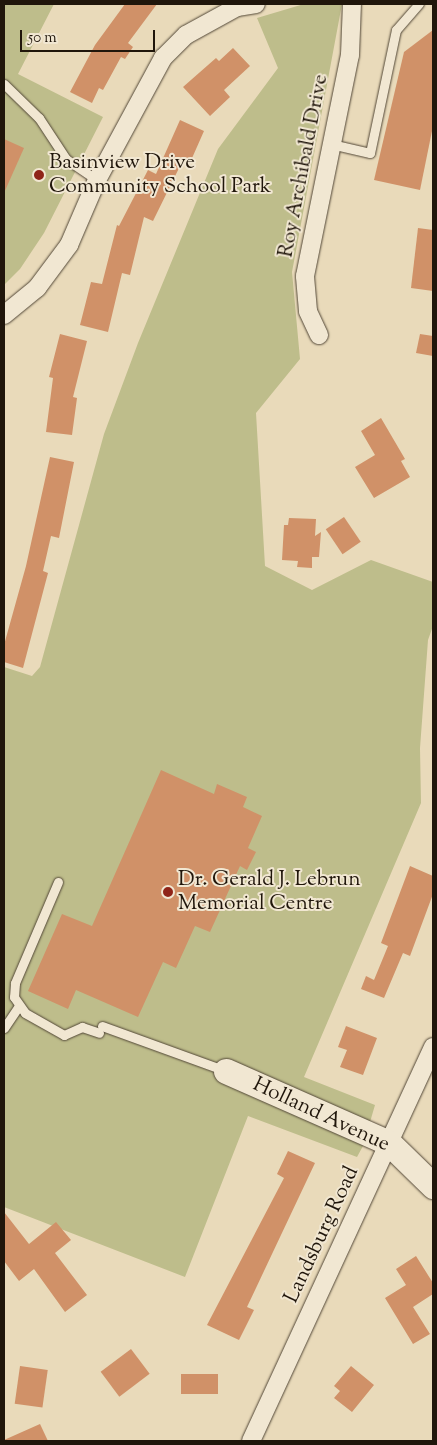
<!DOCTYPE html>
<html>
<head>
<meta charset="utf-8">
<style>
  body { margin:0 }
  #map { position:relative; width:437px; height:1445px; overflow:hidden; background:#e9daba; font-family:"Sorts Mill Goudy",serif }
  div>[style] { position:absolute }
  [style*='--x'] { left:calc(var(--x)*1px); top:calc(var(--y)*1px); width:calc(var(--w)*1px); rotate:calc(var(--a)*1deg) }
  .green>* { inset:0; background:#bebd8b }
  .building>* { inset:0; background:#d09168; transform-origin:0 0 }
  .roads { filter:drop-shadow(0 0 1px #524737) drop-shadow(0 0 1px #524737) }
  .lane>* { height:9px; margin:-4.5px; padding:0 4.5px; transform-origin:4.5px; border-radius:4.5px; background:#f1e7d2 }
  .street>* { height:18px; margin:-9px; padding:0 9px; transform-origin:9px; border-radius:9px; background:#f1e7d2 }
  .secondary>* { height:25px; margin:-12.5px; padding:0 12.5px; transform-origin:12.5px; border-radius:12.5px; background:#f1e7d2 }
  .dots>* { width:14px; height:14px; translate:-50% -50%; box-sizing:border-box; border:2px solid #f1e7d2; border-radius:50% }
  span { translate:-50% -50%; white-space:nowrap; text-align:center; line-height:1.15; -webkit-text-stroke:4px #f1e7d2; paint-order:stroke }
  .poi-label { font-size:21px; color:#20160b }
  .left { translate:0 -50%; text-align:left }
  .street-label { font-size:21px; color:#20160b }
  .frame { position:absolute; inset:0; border:5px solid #20160b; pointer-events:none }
  .scale { position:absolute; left:20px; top:30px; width:135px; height:22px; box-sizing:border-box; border:2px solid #20160b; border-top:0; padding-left:6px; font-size:15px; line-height:18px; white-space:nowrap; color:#20160b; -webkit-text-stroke:4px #f1e7d2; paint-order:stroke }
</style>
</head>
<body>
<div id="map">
  <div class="green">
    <div style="clip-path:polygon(4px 4px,54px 4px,18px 74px,103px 117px,44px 233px,20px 269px,4px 285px)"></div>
    <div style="clip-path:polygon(304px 4px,342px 4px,292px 272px,300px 359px,256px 413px,265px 566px,312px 590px,371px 560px,433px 582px,433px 626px,428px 640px,420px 748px,421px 803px,304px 1077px,375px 1105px,363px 1146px,357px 1157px,248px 1116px,185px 1277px,4px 1207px,4px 667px,32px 676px,40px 667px,104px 434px,138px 343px,218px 149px,278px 68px,257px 18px)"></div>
  </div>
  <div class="building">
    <div style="clip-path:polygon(125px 4px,157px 4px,128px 43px,133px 47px,125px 59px,121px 57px,103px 90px,99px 88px,92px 103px,70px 92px,95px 45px)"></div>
    <div style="clip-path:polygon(433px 30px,433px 126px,420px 190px,374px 180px,404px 52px)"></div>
    <div style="clip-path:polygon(233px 48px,250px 66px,224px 90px,230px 97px,210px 116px,183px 87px,216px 58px,219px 61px)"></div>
    <div style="clip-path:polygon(180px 120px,204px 131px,189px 165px,182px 162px,153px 221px,144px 217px,130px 275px,122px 273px,108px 332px,80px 325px,91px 282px,102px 284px,117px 225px,119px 226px,148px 170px,156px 174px)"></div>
    <div style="clip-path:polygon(4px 139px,24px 148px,4px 193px)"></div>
    <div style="clip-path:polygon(418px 228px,433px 230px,433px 291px,411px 288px)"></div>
    <div style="clip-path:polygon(60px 334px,87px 341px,73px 397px,77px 398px,72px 435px,46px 432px,53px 378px,49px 377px)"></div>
    <div style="clip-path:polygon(420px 334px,433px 336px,433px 356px,416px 353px)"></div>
    <div style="clip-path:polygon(381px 418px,405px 459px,401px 461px,410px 477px,374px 498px,355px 467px,375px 455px,361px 431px)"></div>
    <div style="clip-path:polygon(50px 457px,74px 462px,59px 538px,51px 536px,43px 571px,48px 573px,23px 668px,4px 662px,4px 645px,26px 566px)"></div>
    <div style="left:344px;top:517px;width:30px;height:22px;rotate:56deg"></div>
    <div style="clip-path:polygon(289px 518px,316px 519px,315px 536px,321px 532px,319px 557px,312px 557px,312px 568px,297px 567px,298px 561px,282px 560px,284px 525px,288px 525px)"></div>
    <div style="clip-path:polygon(161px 770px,214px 794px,217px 784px,247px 797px,243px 807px,262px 816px,248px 848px,256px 852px,247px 870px,240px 866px,210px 932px,195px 926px,176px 968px,163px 962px,138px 1017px,76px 990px,68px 1009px,28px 991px,62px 914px,92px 926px)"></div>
    <div style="clip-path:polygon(410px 866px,433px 876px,433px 894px,410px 956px,403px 953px,384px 998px,361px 989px,366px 976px,374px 980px,388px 946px,381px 943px)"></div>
    <div style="clip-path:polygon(346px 1026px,377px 1038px,363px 1075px,340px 1067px,347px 1050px,338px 1047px)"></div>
    <div style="clip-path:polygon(288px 1151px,315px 1163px,247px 1307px,254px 1310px,239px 1340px,207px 1325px,284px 1178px,277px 1174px)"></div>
    <div style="clip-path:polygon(4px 1212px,29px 1244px,56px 1222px,71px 1240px,55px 1253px,87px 1295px,65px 1312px,34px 1269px,19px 1281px,4px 1261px)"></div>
    <div style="clip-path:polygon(416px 1256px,433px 1283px,433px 1294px,413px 1307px,430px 1334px,413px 1344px,385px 1298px,406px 1285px,396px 1269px)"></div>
    <div style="left:131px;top:1349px;width:31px;height:38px;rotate:53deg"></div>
    <div style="left:20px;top:1366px;width:28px;height:38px;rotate:8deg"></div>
    <div style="clip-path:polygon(351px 1366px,374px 1385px,352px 1412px,334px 1398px,340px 1391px,334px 1386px)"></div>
    <div style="left:181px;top:1374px;width:37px;height:20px"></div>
    <div style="clip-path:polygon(40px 1424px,48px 1441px,4px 1441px,4px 1440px)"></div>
  </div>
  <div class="roads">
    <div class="lane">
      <div style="--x:4;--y:84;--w:49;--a:44.2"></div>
      <div style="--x:39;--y:118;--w:49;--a:56.6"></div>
      <div style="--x:66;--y:159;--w:37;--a:34"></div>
      <div style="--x:331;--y:144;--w:40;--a:13"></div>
      <div style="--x:370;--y:153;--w:126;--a:-78.1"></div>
      <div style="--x:396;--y:30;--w:35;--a:-49"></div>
      <div style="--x:58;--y:882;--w:110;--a:113.1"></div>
      <div style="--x:15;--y:983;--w:14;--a:94"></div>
      <div style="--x:14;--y:997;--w:19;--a:55"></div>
      <div style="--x:25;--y:1013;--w:45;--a:29.4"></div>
      <div style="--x:64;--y:1035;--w:20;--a:-24"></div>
      <div style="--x:82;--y:1027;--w:18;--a:19"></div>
      <div style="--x:102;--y:1026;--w:132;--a:19.9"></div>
      <div style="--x:4;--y:1028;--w:25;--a:-56"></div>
    </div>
    <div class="street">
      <div style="--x:4;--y:315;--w:43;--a:-39.3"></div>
      <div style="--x:37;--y:288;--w:54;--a:-53.3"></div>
      <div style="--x:69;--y:245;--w:71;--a:-66.7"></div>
      <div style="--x:97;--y:180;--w:139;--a:-61.6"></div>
      <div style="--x:163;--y:58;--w:33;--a:-45"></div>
      <div style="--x:186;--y:35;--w:58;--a:-28.8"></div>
      <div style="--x:237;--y:7;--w:19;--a:-9"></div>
      <div style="--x:319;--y:335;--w:26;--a:-115"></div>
      <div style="--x:308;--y:311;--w:35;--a:-95"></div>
      <div style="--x:305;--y:276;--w:226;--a:-78.5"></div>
      <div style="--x:350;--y:55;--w:51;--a:-87.8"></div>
      <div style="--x:251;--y:1441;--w:434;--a:-65.2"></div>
    </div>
    <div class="secondary">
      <div style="--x:226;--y:1071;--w:178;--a:23.8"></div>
      <div style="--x:389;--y:1143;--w:62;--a:44.3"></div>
    </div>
  </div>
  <div class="dots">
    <div style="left:39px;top:175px;background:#8f2418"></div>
    <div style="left:168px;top:892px;background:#8f2418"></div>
  </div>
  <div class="poi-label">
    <span class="left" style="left:49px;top:175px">Basinview Drive<br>Community School Park</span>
    <span class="left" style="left:178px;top:892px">Dr. Gerald J. Lebrun<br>Memorial Centre</span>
  </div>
  <div class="street-label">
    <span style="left:304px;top:166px;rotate:-79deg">Roy Archibald Drive</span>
    <span style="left:321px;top:1115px;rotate:25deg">Holland Avenue</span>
    <span style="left:322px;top:1235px;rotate:-65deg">Landsburg Road</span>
  </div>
  <div class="frame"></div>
  <div class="scale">50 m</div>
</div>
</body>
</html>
